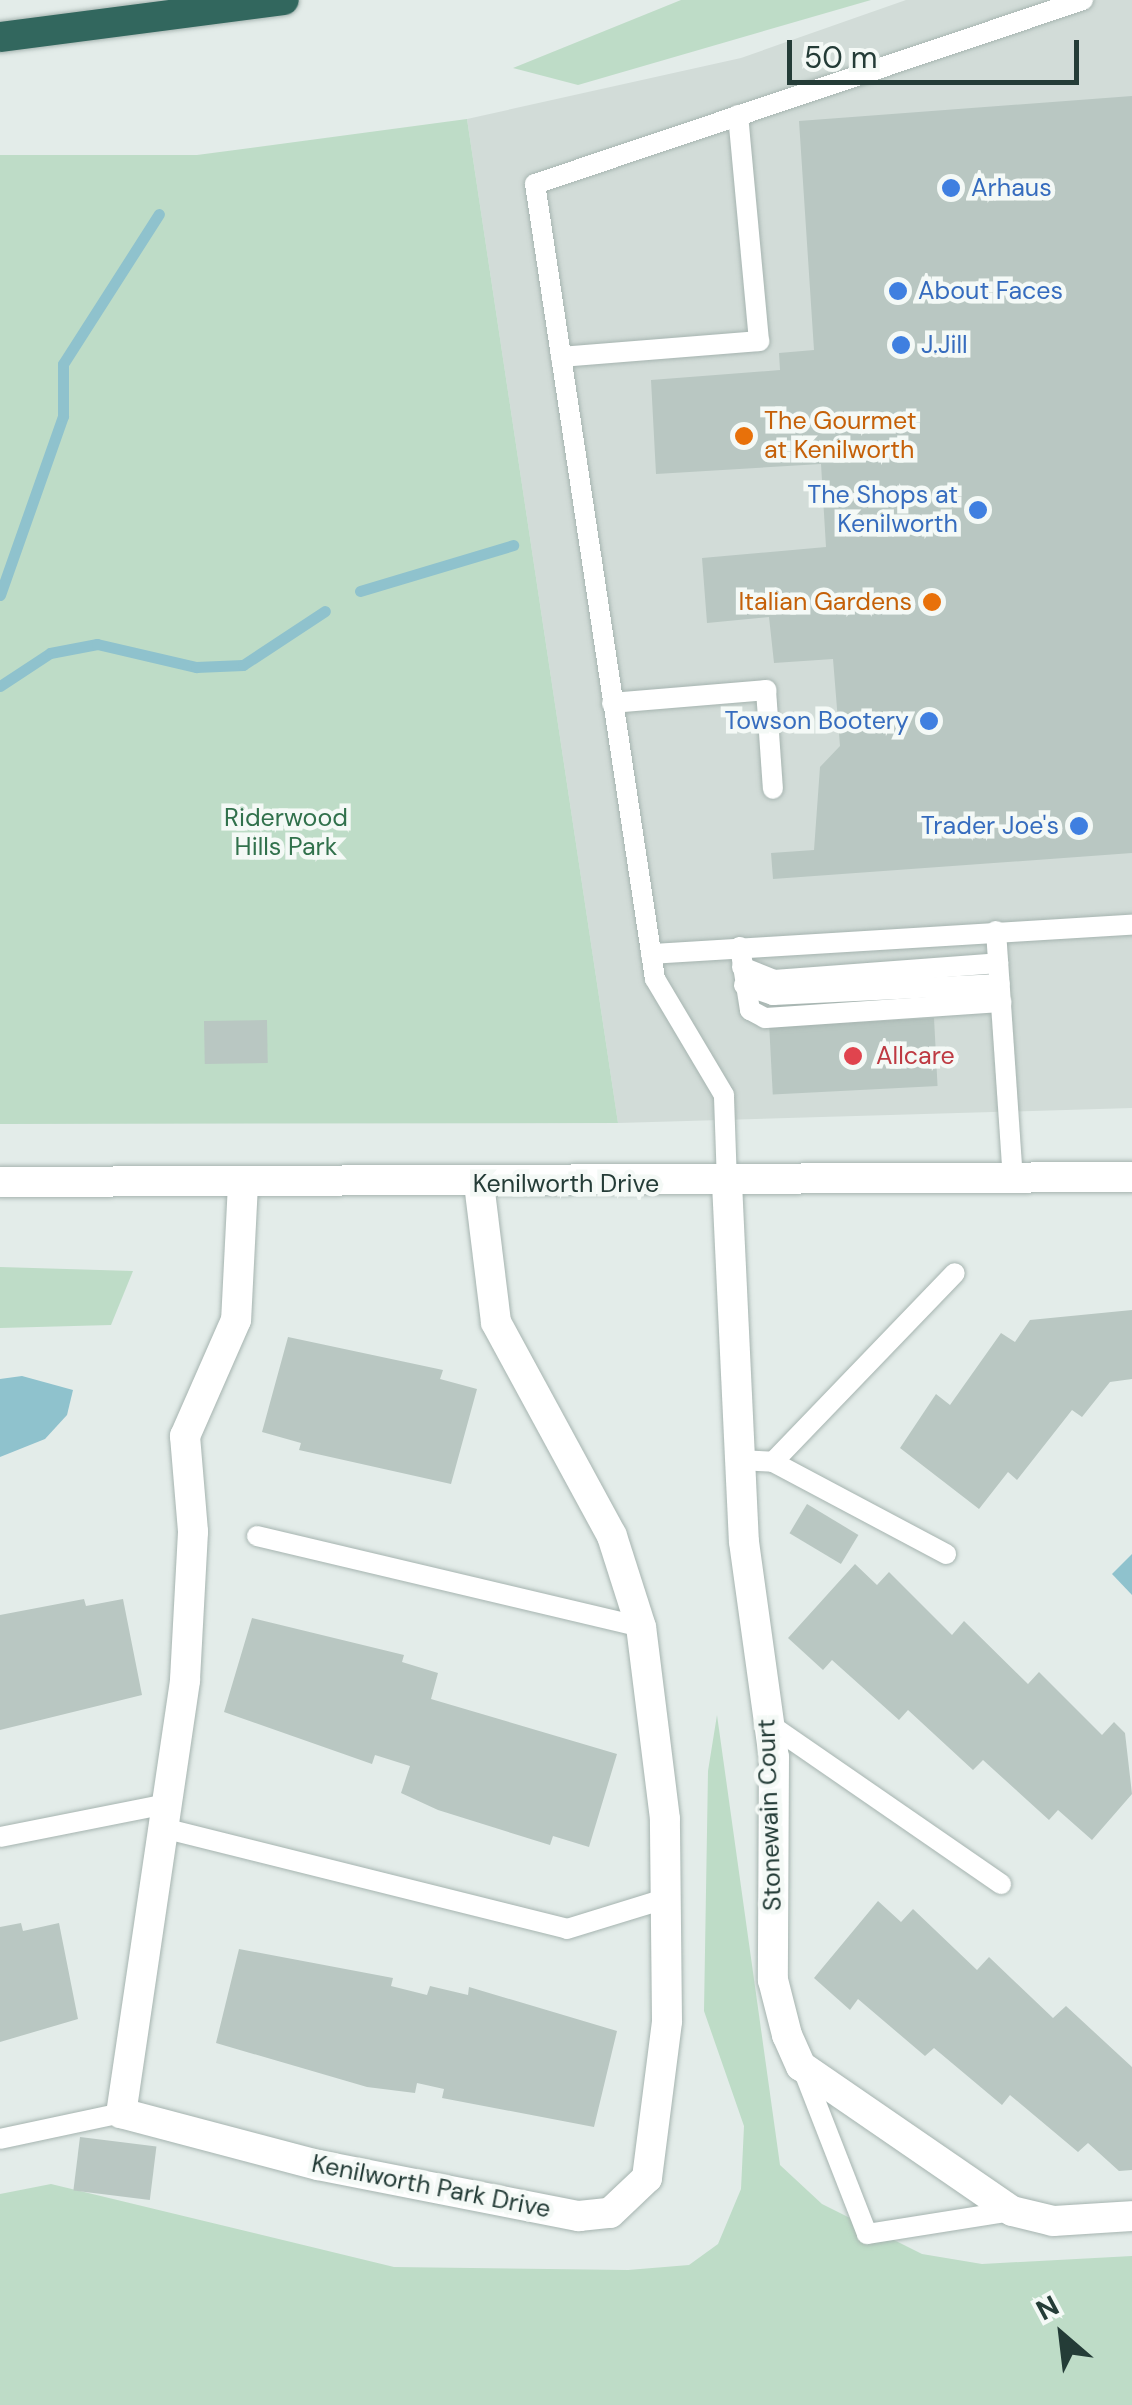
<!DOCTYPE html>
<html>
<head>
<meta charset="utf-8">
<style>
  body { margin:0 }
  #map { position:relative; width:1132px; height:2405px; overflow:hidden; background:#e3ece9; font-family:"DM Sans",sans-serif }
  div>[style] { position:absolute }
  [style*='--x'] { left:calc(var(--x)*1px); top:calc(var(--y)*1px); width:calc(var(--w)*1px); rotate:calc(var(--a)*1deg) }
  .built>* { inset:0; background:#d2dcd8 }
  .green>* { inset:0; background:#bedcc7 }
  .water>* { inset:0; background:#8fc2cd }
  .stream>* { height:11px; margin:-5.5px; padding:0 5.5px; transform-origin:5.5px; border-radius:5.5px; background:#8fc2cd }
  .building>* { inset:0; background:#b9c7c2; transform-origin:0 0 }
  .roads { filter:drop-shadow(0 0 2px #a6b4b0) drop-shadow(0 0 2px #a6b4b0) }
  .service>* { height:20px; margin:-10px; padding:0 10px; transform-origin:10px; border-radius:10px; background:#fff }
  .minor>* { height:30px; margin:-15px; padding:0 15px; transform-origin:15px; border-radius:15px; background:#fff }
  .tertiary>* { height:30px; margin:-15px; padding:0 15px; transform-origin:15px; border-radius:15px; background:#fff }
  .motorway>* { height:30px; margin:-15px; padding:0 15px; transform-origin:15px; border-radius:15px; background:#32675e }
  .dots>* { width:28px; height:28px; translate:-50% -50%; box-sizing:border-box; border:5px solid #f4f9f6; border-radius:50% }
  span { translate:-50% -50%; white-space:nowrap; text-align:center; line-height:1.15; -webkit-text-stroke:9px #f4f9f6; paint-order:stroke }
  .shop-label { font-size:25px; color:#366cbe }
  .left { translate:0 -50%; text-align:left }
  .right { translate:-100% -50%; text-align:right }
  .food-label { font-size:25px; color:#c56008 }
  .park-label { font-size:25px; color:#31714c }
  .health-label { font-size:25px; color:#be3a42 }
  .street-label { font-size:25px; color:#243c37 }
  .north { position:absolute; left:1012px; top:2285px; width:100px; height:100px; -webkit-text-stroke:8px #f4f9f6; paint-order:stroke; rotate:332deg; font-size:28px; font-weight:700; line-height:40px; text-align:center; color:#243c37 }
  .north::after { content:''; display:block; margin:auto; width:35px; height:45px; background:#243c37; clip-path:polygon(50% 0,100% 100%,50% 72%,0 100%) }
  .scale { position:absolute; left:787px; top:40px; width:292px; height:45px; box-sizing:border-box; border:5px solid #243c37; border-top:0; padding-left:12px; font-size:30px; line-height:35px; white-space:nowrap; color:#243c37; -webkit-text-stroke:8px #f4f9f6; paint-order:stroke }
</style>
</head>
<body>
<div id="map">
  <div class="built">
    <div style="clip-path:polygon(906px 0,1132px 0,1132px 1108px,618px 1123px,467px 119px,741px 58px)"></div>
  </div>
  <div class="green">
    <div style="clip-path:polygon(681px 0,871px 0,578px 85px,513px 68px)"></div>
    <div style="clip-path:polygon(467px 119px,618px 1123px,0 1124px,0 155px,197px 155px)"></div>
    <div style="clip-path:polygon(0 1267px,133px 1271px,111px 1325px,0 1328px)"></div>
    <div style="clip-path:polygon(717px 1715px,780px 2165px,822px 2204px,922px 2254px,982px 2264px,1132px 2256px,1132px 2405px,0 2405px,0 2194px,51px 2184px,394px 2267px,628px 2270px,689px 2265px,718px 2244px,741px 2189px,744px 2126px,704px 2011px,708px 1771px)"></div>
  </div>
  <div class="water">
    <div style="clip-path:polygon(22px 1376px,73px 1390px,67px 1415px,45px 1439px,0 1457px,0 1379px)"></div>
    <div style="clip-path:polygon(1132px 1554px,1132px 1595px,1112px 1574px)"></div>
  </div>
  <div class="stream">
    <div style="--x:360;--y:591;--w:160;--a:-16.7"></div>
    <div style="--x:0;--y:595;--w:190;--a:-70.6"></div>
    <div style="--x:63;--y:416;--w:52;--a:-90"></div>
    <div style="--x:63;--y:364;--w:178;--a:-57.4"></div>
    <div style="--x:0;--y:686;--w:60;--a:-33.4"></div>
    <div style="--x:50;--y:653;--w:48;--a:-10.8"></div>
    <div style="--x:97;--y:644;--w:102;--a:13.1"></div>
    <div style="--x:196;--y:667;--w:47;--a:-2.4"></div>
    <div style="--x:243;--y:665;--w:98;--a:-33.4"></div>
  </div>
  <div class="building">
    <div style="clip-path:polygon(1132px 96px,1132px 853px,773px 879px,771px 853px,814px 850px,820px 767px,840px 746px,833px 659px,774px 663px,769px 617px,707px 623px,702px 558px,826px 547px,821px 464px,656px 474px,651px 380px,780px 370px,779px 353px,814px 350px,799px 121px)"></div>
    <div style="left:934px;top:1018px;width:68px;height:165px;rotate:87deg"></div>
    <div style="left:267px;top:1020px;width:43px;height:63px;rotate:89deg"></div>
    <div style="clip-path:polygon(1132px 1310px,1132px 1379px,1110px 1382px,1082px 1417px,1072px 1410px,1017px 1480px,1008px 1472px,979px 1509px,900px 1448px,936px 1394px,950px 1405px,1001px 1333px,1015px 1342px,1030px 1320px)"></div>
    <div style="clip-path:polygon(288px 1337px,443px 1370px,440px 1379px,477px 1389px,451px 1484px,299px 1450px,301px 1443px,262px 1432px)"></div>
    <div style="left:807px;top:1504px;width:60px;height:34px;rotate:31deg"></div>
    <div style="clip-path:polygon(855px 1564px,877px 1585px,889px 1572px,952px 1635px,964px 1621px,1028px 1684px,1039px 1672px,1102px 1735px,1114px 1722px,1125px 1733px,1132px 1794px,1092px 1840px,1058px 1810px,1049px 1820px,983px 1760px,973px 1770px,908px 1710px,899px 1720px,832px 1660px,823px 1670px,788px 1638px)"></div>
    <div style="clip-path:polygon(84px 1599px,86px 1606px,123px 1599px,142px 1695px,0 1730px,0 1615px)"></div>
    <div style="clip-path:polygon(252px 1618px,404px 1655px,402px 1662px,438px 1673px,431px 1699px,617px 1754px,589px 1847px,553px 1836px,550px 1845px,438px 1810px,401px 1793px,410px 1766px,375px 1755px,372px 1764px,224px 1712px)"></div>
    <div style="clip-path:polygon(878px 1901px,901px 1922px,913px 1909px,977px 1970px,989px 1957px,1053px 2018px,1066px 2006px,1132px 2067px,1132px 2170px,1119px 2171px,1088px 2143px,1078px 2152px,1010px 2095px,1002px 2105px,934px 2048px,925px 2056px,858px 1999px,850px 2010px,814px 1978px)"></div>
    <div style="clip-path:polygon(21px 1923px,23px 1931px,59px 1923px,78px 2019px,0 2042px,0 1927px)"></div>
    <div style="clip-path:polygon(239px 1949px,393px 1978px,391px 1986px,427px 1995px,430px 1986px,468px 1995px,469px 1987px,617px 2031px,594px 2127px,442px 2098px,444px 2089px,417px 2083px,415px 2093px,367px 2087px,216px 2043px)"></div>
    <div style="left:80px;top:2137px;width:77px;height:54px;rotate:7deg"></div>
  </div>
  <div class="roads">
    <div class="service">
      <div style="--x:561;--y:357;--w:199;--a:-4.6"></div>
      <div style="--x:759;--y:341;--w:227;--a:-95.3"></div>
      <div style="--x:612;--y:703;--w:155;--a:-4.8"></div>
      <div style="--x:766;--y:690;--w:99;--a:86"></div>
      <div style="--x:996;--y:931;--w:250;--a:86.1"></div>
      <div style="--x:740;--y:947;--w:64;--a:81"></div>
      <div style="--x:750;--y:1010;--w:17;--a:28"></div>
      <div style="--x:765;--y:1018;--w:237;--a:-3.9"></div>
      <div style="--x:651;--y:954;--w:482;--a:-3.5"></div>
      <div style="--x:742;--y:967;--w:35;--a:22"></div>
      <div style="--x:774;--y:980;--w:225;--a:-4.3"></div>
      <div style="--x:744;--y:985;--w:31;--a:19"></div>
      <div style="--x:773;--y:995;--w:227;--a:-2.8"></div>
      <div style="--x:727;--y:1183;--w:88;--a:-92"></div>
      <div style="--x:724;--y:1095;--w:135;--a:-120.7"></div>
      <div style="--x:655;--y:979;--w:804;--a:-98.58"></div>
      <div style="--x:535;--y:184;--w:578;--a:-18.56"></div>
      <div style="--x:739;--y:1460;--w:34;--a:3"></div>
      <div style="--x:773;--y:1462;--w:262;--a:-46.1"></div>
      <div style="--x:773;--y:1462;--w:196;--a:28"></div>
      <div style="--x:257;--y:1536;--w:395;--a:13.3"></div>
      <div style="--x:769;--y:1724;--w:282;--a:34.6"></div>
      <div style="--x:163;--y:1828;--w:416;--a:14"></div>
      <div style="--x:567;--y:1929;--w:106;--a:-17.1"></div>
      <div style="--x:0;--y:1837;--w:170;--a:-11.2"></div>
      <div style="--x:802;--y:2067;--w:179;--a:68.7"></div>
      <div style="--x:867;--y:2234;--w:147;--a:-9"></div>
      <div style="--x:0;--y:2139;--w:124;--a:-12.1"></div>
    </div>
    <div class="minor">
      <div style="--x:727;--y:1183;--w:359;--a:87.3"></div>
      <div style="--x:744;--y:1542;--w:217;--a:82.1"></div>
      <div style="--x:774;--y:1757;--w:223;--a:90.3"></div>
      <div style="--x:773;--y:1980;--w:57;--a:75.7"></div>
      <div style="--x:787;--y:2035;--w:34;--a:66"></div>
      <div style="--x:801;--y:2066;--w:256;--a:34.5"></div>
      <div style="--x:1012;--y:2211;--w:42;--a:13.7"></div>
      <div style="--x:1053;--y:2221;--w:79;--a:-3.6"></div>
      <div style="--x:243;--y:1184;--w:136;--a:92.9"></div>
      <div style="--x:236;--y:1320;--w:127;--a:113.7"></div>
      <div style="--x:185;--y:1436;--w:96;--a:85.2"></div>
      <div style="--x:193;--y:1532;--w:149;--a:93.1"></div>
      <div style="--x:185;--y:1681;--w:437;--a:98.4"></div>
      <div style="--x:121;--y:2113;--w:204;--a:14.8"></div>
      <div style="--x:318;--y:2165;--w:266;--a:11.1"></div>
      <div style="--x:579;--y:2216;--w:31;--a:-6"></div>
      <div style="--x:610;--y:2213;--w:51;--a:-43.4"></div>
      <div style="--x:647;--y:2178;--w:158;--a:-82.7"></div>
      <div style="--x:667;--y:2021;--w:202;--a:-90.6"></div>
      <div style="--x:665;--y:1819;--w:193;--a:-97.1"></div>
      <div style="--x:641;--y:1627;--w:96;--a:-107.7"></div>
      <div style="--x:612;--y:1536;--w:243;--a:-118.5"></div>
      <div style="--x:496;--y:1322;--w:139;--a:-97"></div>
    </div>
    <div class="tertiary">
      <div style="--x:0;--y:1182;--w:1132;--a:-0.25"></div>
    </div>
    <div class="motorway">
      <div style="--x:0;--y:37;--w:286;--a:-7.4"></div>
    </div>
  </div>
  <div class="dots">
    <div style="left:951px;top:188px;background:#3f7fe0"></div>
    <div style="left:898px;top:291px;background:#3f7fe0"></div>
    <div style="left:901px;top:345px;background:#3f7fe0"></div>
    <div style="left:744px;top:436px;background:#e8710a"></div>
    <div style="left:978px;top:510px;background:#3f7fe0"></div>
    <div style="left:932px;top:602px;background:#e8710a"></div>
    <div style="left:929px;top:721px;background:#3f7fe0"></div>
    <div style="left:1079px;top:826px;background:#3f7fe0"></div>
    <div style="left:853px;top:1056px;background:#e0444e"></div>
  </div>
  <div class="shop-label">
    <span class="left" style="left:971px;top:188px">Arhaus</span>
    <span class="left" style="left:918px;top:291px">About Faces</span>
    <span class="left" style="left:921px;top:345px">J.Jill</span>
    <span class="right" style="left:958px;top:510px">The Shops at<br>Kenilworth</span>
    <span class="right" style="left:909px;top:721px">Towson Bootery</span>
    <span class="right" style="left:1059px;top:826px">Trader Joe's</span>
  </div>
  <div class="food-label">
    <span class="left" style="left:764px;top:436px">The Gourmet<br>at Kenilworth</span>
    <span class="right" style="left:912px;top:602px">Italian Gardens</span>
  </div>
  <div class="park-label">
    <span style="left:286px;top:833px">Riderwood<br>Hills Park</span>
  </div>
  <div class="health-label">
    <span class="left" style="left:876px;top:1056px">Allcare</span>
  </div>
  <div class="street-label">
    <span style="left:566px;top:1184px">Kenilworth Drive</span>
    <span style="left:770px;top:1815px;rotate:-92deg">Stonewain Court</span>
    <span style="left:431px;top:2187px;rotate:11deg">Kenilworth Park Drive</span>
  </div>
  <div class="north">N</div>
  <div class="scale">50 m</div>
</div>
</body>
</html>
